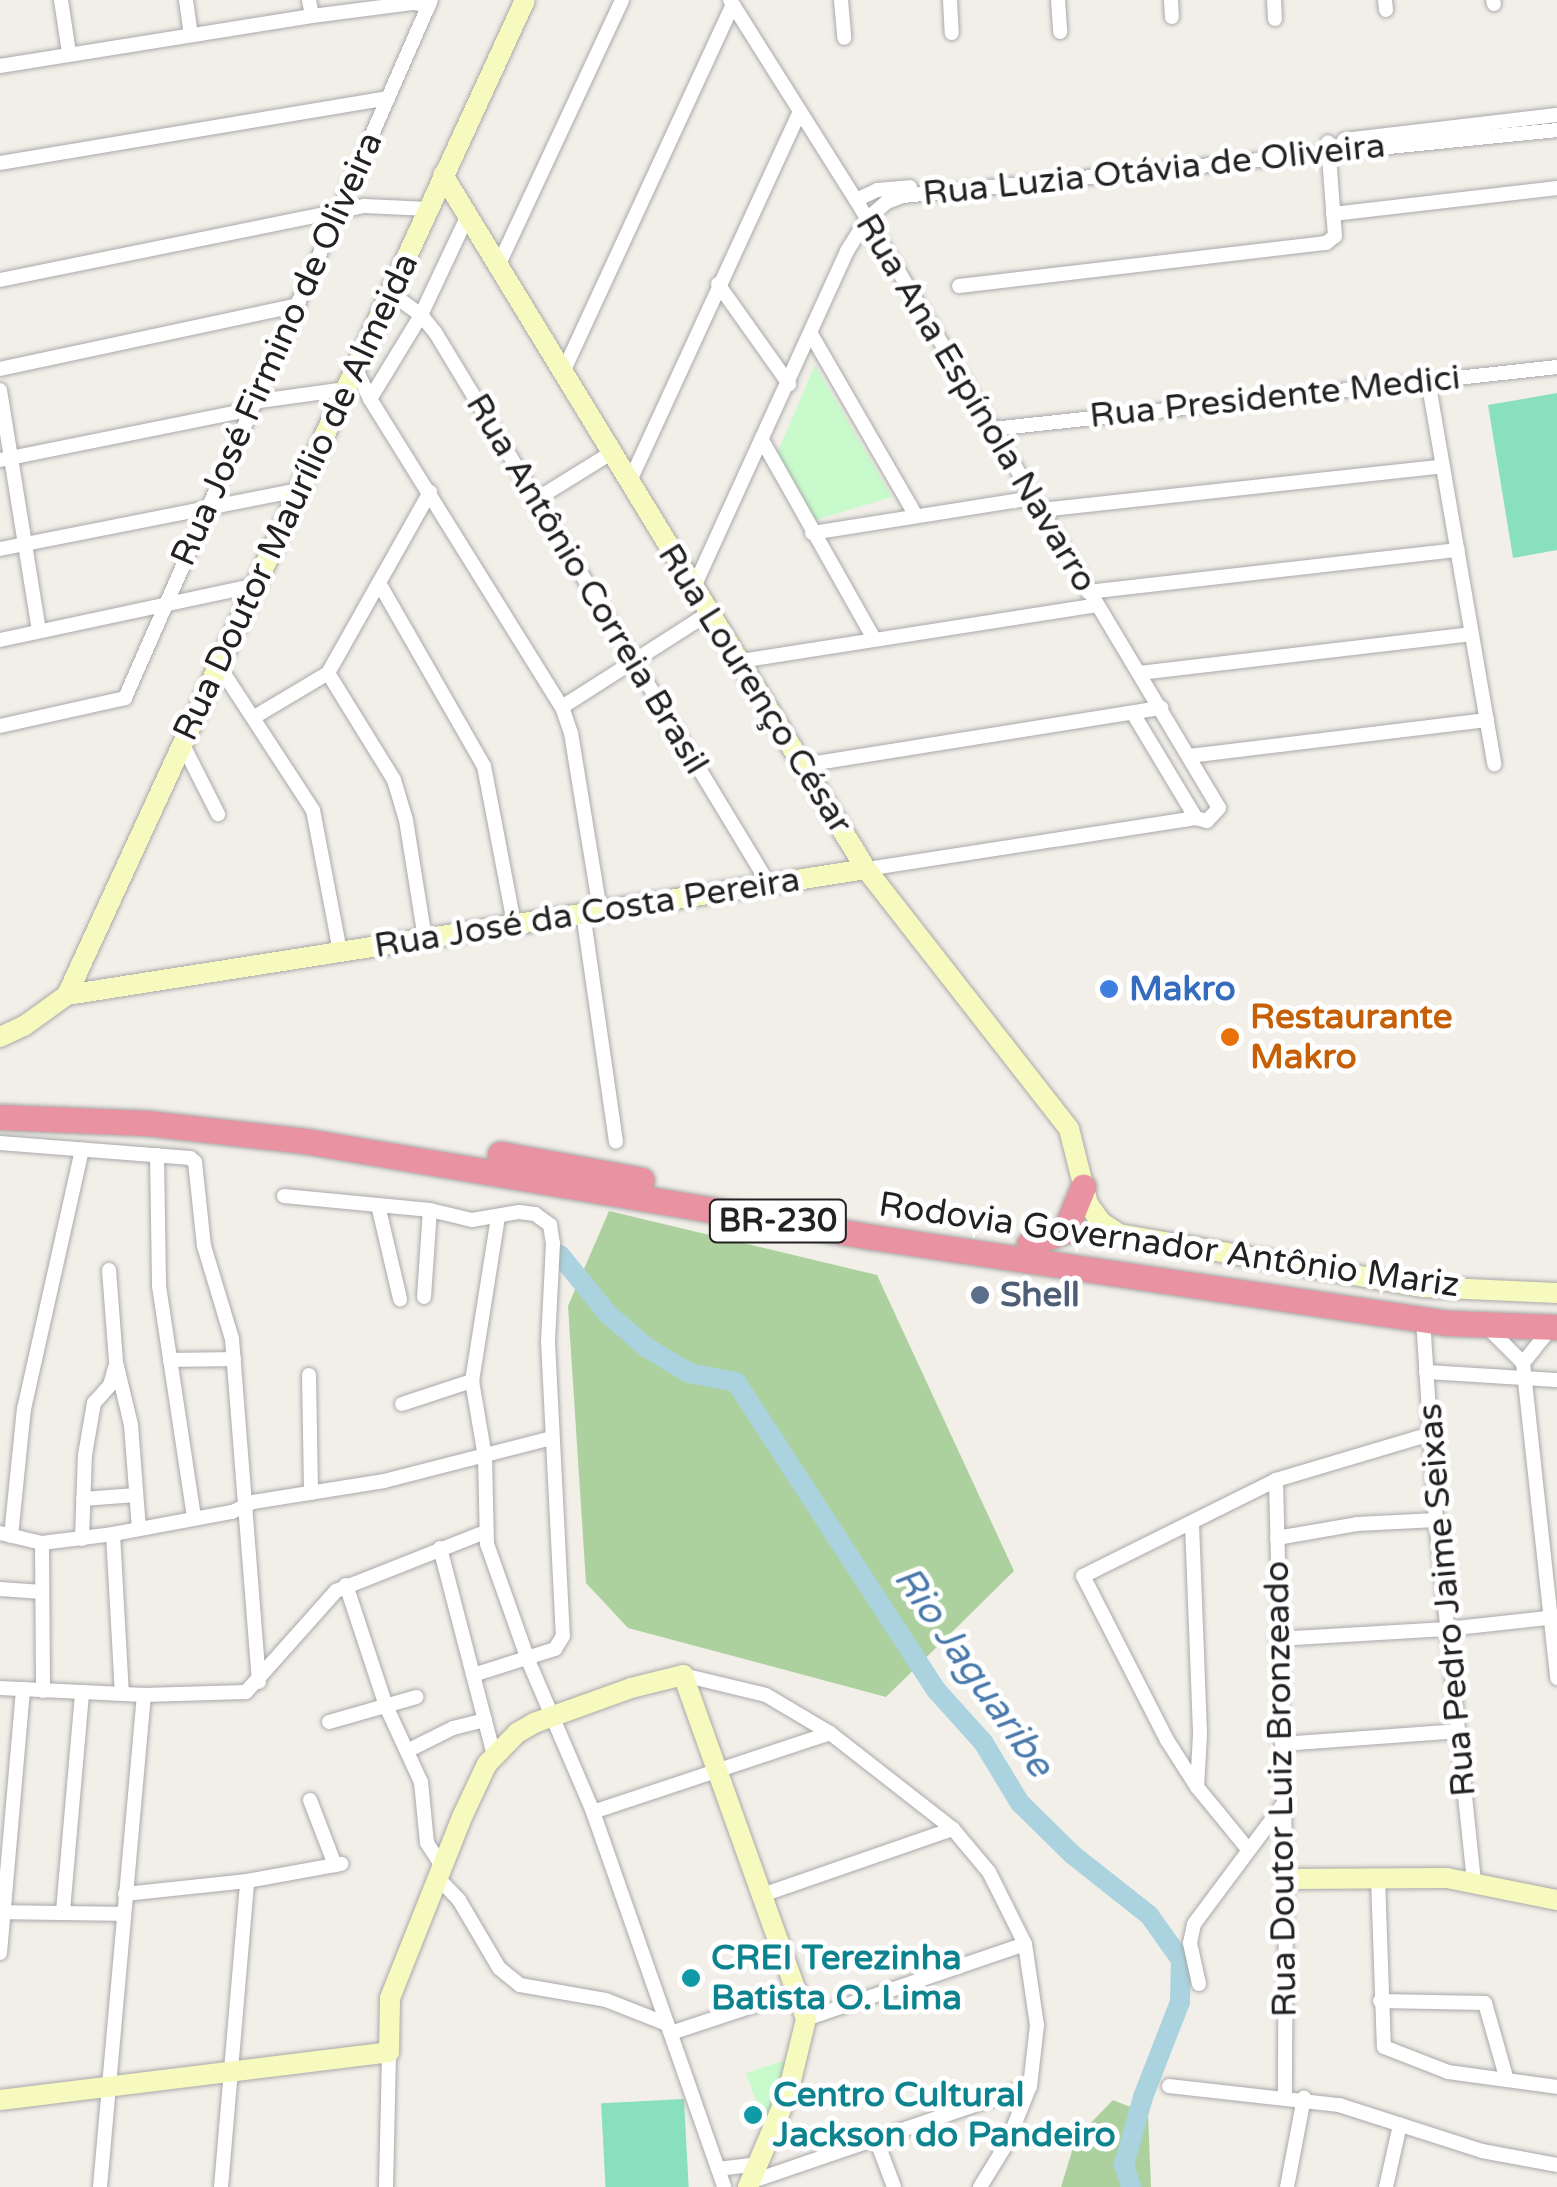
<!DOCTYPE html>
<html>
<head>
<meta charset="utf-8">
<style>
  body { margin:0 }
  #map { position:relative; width:1557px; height:2187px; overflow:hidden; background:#f2efe9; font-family:"Varela Round",sans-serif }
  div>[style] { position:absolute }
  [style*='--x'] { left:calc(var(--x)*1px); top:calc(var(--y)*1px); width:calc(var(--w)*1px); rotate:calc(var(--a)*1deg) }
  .forest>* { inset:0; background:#add19e }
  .park>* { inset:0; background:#c8facc }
  .pitch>* { inset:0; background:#88e0be; transform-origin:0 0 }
  .river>* { height:20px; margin:-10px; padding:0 10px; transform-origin:10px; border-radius:10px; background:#aad3df }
  .roads { filter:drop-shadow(0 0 2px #a9a9a9) drop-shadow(0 0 2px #a9a9a9) }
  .street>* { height:14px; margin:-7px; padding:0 7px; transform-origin:7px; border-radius:7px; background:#fff }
  .secondary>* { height:20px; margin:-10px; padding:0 10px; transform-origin:10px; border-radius:10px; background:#f7fabf }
  .highway>* { height:25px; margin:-12.5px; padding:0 12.5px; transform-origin:12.5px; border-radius:12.5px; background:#e892a2 }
  .dots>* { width:28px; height:28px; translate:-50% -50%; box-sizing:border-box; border:5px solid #fff; border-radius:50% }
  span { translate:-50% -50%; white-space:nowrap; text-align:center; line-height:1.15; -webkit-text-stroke:10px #fff; paint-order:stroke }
  .shield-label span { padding:2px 8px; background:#fff; border:2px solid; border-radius:8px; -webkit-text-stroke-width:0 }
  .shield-label { font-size:32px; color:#222; font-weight:700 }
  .street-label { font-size:35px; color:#222 }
  .shop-label { font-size:35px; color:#366cbe; font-weight:700 }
  .left { translate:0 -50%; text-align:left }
  .food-label { font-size:35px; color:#c56008; font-weight:700 }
  .service-label { font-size:35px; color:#4e5e75; font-weight:700 }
  .culture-label { font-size:35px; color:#0d838f; font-weight:700 }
  .water-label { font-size:38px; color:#4a7aab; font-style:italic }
</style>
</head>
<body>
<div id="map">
  <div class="forest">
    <div style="clip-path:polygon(609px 1211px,877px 1275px,1014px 1571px,886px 1697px,628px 1628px,586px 1583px,568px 1306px)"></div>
    <div style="clip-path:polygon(1113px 2100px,1148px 2114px,1151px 2187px,1061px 2187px,1076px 2138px)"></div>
  </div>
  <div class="park">
    <div style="clip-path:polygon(815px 365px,892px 497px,812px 521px,776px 456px)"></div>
    <div style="clip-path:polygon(798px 2056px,769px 2137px,746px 2073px)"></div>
  </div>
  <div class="pitch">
    <div style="clip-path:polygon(1557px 393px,1557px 550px,1513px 558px,1488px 405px)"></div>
    <div style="left:684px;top:2099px;width:88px;height:83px;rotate:87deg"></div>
  </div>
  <div class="river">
    <div style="--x:560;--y:1255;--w:76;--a:50.9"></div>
    <div style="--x:608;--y:1314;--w:50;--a:41"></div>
    <div style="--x:646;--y:1347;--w:50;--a:31.2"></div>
    <div style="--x:689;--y:1373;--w:48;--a:10.8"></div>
    <div style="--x:736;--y:1382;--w:367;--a:57"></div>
    <div style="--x:936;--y:1690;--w:70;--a:47.9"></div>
    <div style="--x:983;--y:1742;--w:71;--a:58.8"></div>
    <div style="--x:1020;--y:1803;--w:74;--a:44.5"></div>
    <div style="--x:1073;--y:1855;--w:97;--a:38.3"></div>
    <div style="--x:1149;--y:1915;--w:55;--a:54.6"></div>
    <div style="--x:1181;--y:1960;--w:42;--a:91.4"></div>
    <div style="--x:1180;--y:2002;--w:102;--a:111.3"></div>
    <div style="--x:1143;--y:2097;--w:71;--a:105.6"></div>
    <div style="--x:1124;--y:2165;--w:23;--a:72"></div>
  </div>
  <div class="roads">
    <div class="street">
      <div style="--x:61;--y:0;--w:54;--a:81.4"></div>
      <div style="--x:186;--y:0;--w:35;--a:82"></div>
      <div style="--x:309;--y:0;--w:16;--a:79"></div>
      <div style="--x:730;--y:0;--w:236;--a:57.8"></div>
      <div style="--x:856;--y:200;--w:708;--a:59.16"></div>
      <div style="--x:1219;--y:808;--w:18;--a:133"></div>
      <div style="--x:1207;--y:821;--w:11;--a:-165"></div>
      <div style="--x:1196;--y:818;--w:334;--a:171.2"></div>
      <div style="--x:841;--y:0;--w:38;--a:85"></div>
      <div style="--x:950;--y:0;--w:33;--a:87"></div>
      <div style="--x:1058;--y:0;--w:32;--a:86"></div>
      <div style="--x:1171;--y:0;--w:17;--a:87"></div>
      <div style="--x:1274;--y:0;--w:19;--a:87"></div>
      <div style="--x:1385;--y:0;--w:10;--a:84"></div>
      <div style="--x:1493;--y:0;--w:4;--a:76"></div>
      <div style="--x:0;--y:66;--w:316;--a:-9.1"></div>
      <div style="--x:312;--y:16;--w:103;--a:-7.3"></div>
      <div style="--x:414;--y:3;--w:15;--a:11"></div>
      <div style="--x:1344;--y:140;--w:214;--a:-6.7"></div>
      <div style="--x:0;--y:163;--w:393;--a:-9.5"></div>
      <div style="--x:856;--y:200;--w:23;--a:-25"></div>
      <div style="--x:877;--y:190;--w:33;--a:-5"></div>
      <div style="--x:1333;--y:214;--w:226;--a:-6.6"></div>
      <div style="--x:499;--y:264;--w:291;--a:-65"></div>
      <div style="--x:0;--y:280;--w:372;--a:-11.5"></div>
      <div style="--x:365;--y:206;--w:64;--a:2.7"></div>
      <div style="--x:718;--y:284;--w:123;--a:54.6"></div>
      <div style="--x:959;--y:286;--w:370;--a:-6.7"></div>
      <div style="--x:1326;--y:243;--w:11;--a:-38"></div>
      <div style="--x:1335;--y:236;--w:94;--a:-94.3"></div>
      <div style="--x:392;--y:294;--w:36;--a:36"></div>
      <div style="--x:421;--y:315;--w:22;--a:51"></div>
      <div style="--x:435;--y:332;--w:647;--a:58.84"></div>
      <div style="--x:811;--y:334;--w:210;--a:60"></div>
      <div style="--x:0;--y:369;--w:305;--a:-12.1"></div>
      <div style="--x:356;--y:369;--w:33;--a:65"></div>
      <div style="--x:370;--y:399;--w:363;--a:58.1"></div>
      <div style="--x:562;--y:707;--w:28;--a:71"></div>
      <div style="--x:571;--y:733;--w:179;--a:80.7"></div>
      <div style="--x:564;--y:370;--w:402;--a:-65.2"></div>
      <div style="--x:1428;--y:380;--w:390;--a:80.2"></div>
      <div style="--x:0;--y:390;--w:244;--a:80.8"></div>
      <div style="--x:370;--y:399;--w:98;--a:-58.7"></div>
      <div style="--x:421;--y:315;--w:110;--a:-64.8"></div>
      <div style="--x:252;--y:402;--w:95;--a:-7.9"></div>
      <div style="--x:993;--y:429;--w:567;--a:-6.27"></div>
      <div style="--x:762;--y:440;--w:228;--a:60.6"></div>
      <div style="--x:0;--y:460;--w:253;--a:-11.4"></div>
      <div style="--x:629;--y:483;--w:407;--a:-65.3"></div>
      <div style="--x:535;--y:500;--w:89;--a:-31.7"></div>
      <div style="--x:1041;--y:510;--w:404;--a:-6.2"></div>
      <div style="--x:812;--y:533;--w:225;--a:-9"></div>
      <div style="--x:0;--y:549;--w:305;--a:-11.2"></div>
      <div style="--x:379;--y:583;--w:211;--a:60.2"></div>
      <div style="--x:484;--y:766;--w:161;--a:79.2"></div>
      <div style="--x:693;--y:589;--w:371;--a:-65.5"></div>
      <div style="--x:847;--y:251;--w:36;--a:-58"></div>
      <div style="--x:866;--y:220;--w:28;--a:-41"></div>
      <div style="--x:887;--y:202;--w:17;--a:-21"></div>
      <div style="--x:903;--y:196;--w:657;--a:-5.76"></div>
      <div style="--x:1088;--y:592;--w:372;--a:-6.5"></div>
      <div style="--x:0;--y:640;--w:262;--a:-12.1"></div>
      <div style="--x:740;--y:661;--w:361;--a:-8.9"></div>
      <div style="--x:219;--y:666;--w:172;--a:56.9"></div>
      <div style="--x:313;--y:810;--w:145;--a:79.2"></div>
      <div style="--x:328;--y:673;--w:126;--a:58.3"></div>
      <div style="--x:394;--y:780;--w:42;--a:73.3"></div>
      <div style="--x:406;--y:820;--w:120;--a:80.9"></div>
      <div style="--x:1140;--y:673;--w:334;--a:-6.7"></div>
      <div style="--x:562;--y:707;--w:174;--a:-32.6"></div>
      <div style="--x:1134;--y:715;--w:120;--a:59"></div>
      <div style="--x:256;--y:716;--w:84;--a:-30.8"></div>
      <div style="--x:328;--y:673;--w:208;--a:-60.6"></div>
      <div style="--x:0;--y:726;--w:128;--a:-12.6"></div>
      <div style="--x:125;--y:698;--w:762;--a:-66.33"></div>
      <div style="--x:182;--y:743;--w:80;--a:63.1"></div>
      <div style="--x:1189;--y:756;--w:300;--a:-6.9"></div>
      <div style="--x:804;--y:765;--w:362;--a:-9.1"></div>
      <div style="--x:583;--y:913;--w:231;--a:81.8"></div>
      <div style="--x:0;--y:1143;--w:191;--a:4.5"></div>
      <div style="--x:190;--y:1158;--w:6;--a:39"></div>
      <div style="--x:195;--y:1162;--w:84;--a:83.9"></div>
      <div style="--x:204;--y:1246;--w:97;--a:73.2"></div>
      <div style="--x:232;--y:1339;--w:344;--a:85.5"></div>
      <div style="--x:157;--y:1155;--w:131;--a:89.1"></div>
      <div style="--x:159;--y:1286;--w:235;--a:81.4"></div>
      <div style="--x:284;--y:1196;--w:147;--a:5.5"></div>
      <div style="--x:430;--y:1210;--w:43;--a:13.4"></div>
      <div style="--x:472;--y:1220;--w:48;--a:-9.7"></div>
      <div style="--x:519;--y:1212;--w:16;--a:7"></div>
      <div style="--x:535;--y:1214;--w:19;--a:36"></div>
      <div style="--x:550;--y:1225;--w:18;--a:81"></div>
      <div style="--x:553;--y:1243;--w:99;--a:92.9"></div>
      <div style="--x:548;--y:1342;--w:294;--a:87.1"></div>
      <div style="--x:563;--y:1636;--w:15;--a:122"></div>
      <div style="--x:555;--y:1649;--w:86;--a:162.4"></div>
      <div style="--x:378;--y:1205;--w:97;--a:76.8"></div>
      <div style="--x:498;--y:1217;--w:166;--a:99"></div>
      <div style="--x:472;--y:1381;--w:77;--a:80.3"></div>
      <div style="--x:485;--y:1457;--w:87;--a:88.7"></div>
      <div style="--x:487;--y:1544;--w:123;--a:70.5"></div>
      <div style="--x:528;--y:1660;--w:165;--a:66.8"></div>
      <div style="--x:593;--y:1812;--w:397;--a:70.7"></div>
      <div style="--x:109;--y:1270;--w:92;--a:85.6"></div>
      <div style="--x:116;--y:1362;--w:65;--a:76.6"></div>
      <div style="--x:131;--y:1425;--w:104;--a:85.6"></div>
      <div style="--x:424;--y:1297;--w:87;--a:-86.1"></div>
      <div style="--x:1423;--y:1319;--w:201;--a:86.3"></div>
      <div style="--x:1436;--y:1520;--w:363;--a:84"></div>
      <div style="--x:1487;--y:1327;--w:51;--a:45"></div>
      <div style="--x:1551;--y:1328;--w:45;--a:128.7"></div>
      <div style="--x:1523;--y:1363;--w:317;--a:83.8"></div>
      <div style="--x:170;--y:1360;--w:64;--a:-0.9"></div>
      <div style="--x:1426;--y:1372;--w:131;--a:3.5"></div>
      <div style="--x:309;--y:1375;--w:118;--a:89"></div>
      <div style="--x:402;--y:1404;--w:74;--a:-18.2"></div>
      <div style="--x:1276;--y:1480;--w:399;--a:88.6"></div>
      <div style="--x:1286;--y:1879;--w:218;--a:90.3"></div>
      <div style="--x:83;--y:1499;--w:53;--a:-4.3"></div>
      <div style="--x:1192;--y:1524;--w:211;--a:87.8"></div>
      <div style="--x:1200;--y:1735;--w:52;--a:93.3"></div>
      <div style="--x:0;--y:1533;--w:43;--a:13.4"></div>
      <div style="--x:42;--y:1543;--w:72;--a:-7.2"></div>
      <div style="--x:113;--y:1534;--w:121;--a:-10.5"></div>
      <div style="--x:232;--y:1512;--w:23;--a:-25"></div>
      <div style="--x:253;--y:1502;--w:133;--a:-9.1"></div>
      <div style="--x:384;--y:1481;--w:173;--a:-14.4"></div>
      <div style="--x:113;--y:1534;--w:160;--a:86.8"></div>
      <div style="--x:11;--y:1536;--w:128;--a:-84.2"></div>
      <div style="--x:24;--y:1409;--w:266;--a:-77.4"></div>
      <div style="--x:1277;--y:1538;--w:81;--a:-9.9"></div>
      <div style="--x:1357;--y:1524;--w:79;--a:-2.9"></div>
      <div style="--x:82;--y:1539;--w:84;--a:-88"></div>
      <div style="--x:85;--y:1455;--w:53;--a:-80.2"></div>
      <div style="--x:94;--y:1403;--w:24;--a:-48"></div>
      <div style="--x:110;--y:1385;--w:18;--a:-74"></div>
      <div style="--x:42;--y:1543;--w:148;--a:89.6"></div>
      <div style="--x:440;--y:1548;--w:215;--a:75.4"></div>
      <div style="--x:346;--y:1585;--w:127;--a:71.7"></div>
      <div style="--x:386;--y:1706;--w:84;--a:65.3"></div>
      <div style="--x:421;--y:1782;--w:61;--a:84.4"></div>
      <div style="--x:427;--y:1843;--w:27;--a:57"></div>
      <div style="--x:0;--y:1589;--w:42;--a:4.1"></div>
      <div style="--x:1277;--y:1639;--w:170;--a:-3.4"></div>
      <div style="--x:1447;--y:1629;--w:110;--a:-6.3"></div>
      <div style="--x:683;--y:1675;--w:85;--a:13.5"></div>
      <div style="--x:766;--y:1695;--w:74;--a:30.7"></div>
      <div style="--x:830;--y:1733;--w:156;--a:38"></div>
      <div style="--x:953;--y:1829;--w:56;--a:50.1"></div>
      <div style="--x:989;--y:1872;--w:80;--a:63.4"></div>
      <div style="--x:1025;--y:1944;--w:82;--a:81.6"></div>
      <div style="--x:1037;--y:2025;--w:61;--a:96.5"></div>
      <div style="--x:1030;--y:2086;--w:61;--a:112"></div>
      <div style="--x:1007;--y:2143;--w:52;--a:121.5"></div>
      <div style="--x:0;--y:1688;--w:144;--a:2.8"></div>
      <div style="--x:144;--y:1695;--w:102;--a:-1.7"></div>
      <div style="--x:246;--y:1692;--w:135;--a:-48.3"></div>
      <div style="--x:336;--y:1591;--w:160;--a:-21.6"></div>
      <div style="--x:329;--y:1722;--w:91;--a:-16"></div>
      <div style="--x:1282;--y:1744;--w:175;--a:-4.2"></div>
      <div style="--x:407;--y:1751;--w:51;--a:-26.6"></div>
      <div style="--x:453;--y:1728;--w:33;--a:-14"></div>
      <div style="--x:310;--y:1800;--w:70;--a:69"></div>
      <div style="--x:593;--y:1812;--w:250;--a:-18.4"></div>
      <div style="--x:1247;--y:1848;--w:79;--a:-129.3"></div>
      <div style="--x:1197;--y:1787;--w:56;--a:-122.6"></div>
      <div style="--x:1167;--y:1740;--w:184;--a:-117.1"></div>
      <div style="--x:1083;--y:1576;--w:216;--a:-26.4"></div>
      <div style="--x:1276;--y:1480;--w:161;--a:-16.6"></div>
      <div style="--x:437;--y:1877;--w:32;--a:46"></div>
      <div style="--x:459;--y:1900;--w:79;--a:59.5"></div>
      <div style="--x:499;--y:1968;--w:27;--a:39"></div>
      <div style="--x:520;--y:1985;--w:87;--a:9.9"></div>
      <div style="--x:606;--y:2000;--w:66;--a:21.5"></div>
      <div style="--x:1378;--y:1878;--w:169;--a:88"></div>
      <div style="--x:1384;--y:2047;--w:69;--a:21.3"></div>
      <div style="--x:1448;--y:2072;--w:110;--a:7.8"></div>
      <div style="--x:125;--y:1894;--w:123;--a:-6.1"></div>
      <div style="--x:247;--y:1881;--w:96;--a:-10.3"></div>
      <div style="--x:762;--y:1895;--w:202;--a:-19.1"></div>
      <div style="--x:63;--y:1911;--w:219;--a:-85"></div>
      <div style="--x:0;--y:1912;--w:123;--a:0.9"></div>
      <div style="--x:0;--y:1953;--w:265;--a:-85"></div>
      <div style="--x:1199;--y:1984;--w:42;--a:-102.4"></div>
      <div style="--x:1190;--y:1943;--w:19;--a:-78"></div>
      <div style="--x:1194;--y:1924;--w:152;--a:-53.3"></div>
      <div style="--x:1380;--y:2001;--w:105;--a:1.1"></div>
      <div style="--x:1485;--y:2003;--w:80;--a:74.1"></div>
      <div style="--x:806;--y:2019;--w:231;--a:-18.9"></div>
      <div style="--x:671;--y:2033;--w:134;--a:-18.3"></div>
      <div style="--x:1169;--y:2086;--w:171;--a:6.4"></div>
      <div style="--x:1339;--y:2105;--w:150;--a:17.8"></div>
      <div style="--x:1482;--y:2151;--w:76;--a:10.6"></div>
      <div style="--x:876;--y:2139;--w:51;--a:69.4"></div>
      <div style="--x:718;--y:2169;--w:41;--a:-7"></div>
      <div style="--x:750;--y:2182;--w:296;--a:-18.9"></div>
      <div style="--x:100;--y:2187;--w:494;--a:-84.9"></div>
      <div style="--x:221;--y:2187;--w:307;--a:-85.1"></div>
      <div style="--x:386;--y:2187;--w:135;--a:-88.7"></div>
      <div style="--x:1287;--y:2187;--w:91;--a:-79.2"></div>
      <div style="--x:1386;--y:2187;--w:64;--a:-77.3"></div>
    </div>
    <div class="secondary">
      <div style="--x:443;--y:175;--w:813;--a:58.64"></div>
      <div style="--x:866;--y:869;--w:330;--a:52"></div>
      <div style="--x:1069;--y:1129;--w:77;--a:75.8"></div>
      <div style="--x:1088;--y:1204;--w:22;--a:54"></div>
      <div style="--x:1101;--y:1222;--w:22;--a:34"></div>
      <div style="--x:1119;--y:1234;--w:309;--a:9.9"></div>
      <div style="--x:1423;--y:1287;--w:134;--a:2.6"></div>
      <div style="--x:67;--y:995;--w:809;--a:-8.96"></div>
      <div style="--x:0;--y:1037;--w:26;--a:-25"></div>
      <div style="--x:24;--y:1026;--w:53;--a:-35.8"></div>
      <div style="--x:67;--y:995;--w:1095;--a:-65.28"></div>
      <div style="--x:1286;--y:1879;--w:161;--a:-0.4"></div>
      <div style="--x:1447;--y:1878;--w:112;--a:11.3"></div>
      <div style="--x:0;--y:2100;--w:392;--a:-7"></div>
      <div style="--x:389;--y:2052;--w:54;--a:-88.9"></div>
      <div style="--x:390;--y:1998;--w:197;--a:-68.3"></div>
      <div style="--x:463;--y:1815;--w:56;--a:-64.8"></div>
      <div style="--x:487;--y:1764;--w:43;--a:-45.9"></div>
      <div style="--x:517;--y:1733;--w:20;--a:-30"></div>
      <div style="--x:534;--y:1723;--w:103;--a:-19.8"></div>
      <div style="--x:631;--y:1688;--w:54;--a:-14"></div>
      <div style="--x:683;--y:1675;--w:365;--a:70.3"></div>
      <div style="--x:806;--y:2019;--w:76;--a:103.7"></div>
      <div style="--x:788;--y:2093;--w:102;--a:113.1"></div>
    </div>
    <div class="highway">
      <div style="--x:0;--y:1117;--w:147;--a:2.3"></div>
      <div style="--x:147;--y:1123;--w:159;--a:6.5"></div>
      <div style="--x:305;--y:1141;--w:575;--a:9.61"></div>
      <div style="--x:872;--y:1237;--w:581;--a:8.51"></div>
      <div style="--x:1447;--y:1323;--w:110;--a:2.1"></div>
      <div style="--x:500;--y:1154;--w:144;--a:10.4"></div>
      <div style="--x:1029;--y:1244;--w:38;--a:-20"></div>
      <div style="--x:1065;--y:1231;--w:48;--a:-67.8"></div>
    </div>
  </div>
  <div class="dots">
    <div style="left:1109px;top:989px;background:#3f7fe0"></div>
    <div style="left:1230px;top:1037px;background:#e8710a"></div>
    <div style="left:980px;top:1295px;background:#5c6f8a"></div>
    <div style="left:691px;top:1978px;background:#0f9aa8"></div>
    <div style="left:753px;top:2115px;background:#0f9aa8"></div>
  </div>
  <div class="shield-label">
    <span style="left:778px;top:1221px">BR-230</span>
  </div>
  <div class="street-label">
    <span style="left:1154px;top:170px;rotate:-6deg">Rua Luzia Otávia de Oliveira</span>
    <span style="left:277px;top:349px;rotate:-66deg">Rua José Firmino de Oliveira</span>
    <span style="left:1275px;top:397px;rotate:-6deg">Rua Presidente Medici</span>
    <span style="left:976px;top:403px;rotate:59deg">Rua Ana Espínola Navarro</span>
    <span style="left:296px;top:497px;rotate:-65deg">Rua Doutor Maurílio de Almeida</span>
    <span style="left:587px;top:584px;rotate:59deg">Rua Antônio Correia Brasil</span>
    <span style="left:755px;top:689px;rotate:58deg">Rua Lourenço César</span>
    <span style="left:587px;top:913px;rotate:-9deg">Rua José da Costa Pereira</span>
    <span style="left:1169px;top:1245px;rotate:8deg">Rodovia Governador Antônio Mariz</span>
    <span style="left:1447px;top:1600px;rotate:-95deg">Rua Pedro Jaime Seixas</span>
    <span style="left:1281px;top:1789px;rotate:-91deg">Rua Doutor Luiz Bronzeado</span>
  </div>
  <div class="shop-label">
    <span class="left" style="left:1129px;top:989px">Makro</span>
  </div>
  <div class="food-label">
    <span class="left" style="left:1250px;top:1037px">Restaurante<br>Makro</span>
  </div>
  <div class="service-label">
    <span class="left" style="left:1000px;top:1295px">Shell</span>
  </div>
  <div class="culture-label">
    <span class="left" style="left:711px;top:1978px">CREI Terezinha<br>Batista O. Lima</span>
    <span class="left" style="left:773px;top:2115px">Centro Cultural<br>Jackson do Pandeiro</span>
  </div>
  <div class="water-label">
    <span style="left:973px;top:1672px;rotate:55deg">Rio Jaguaribe</span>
  </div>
</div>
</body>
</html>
